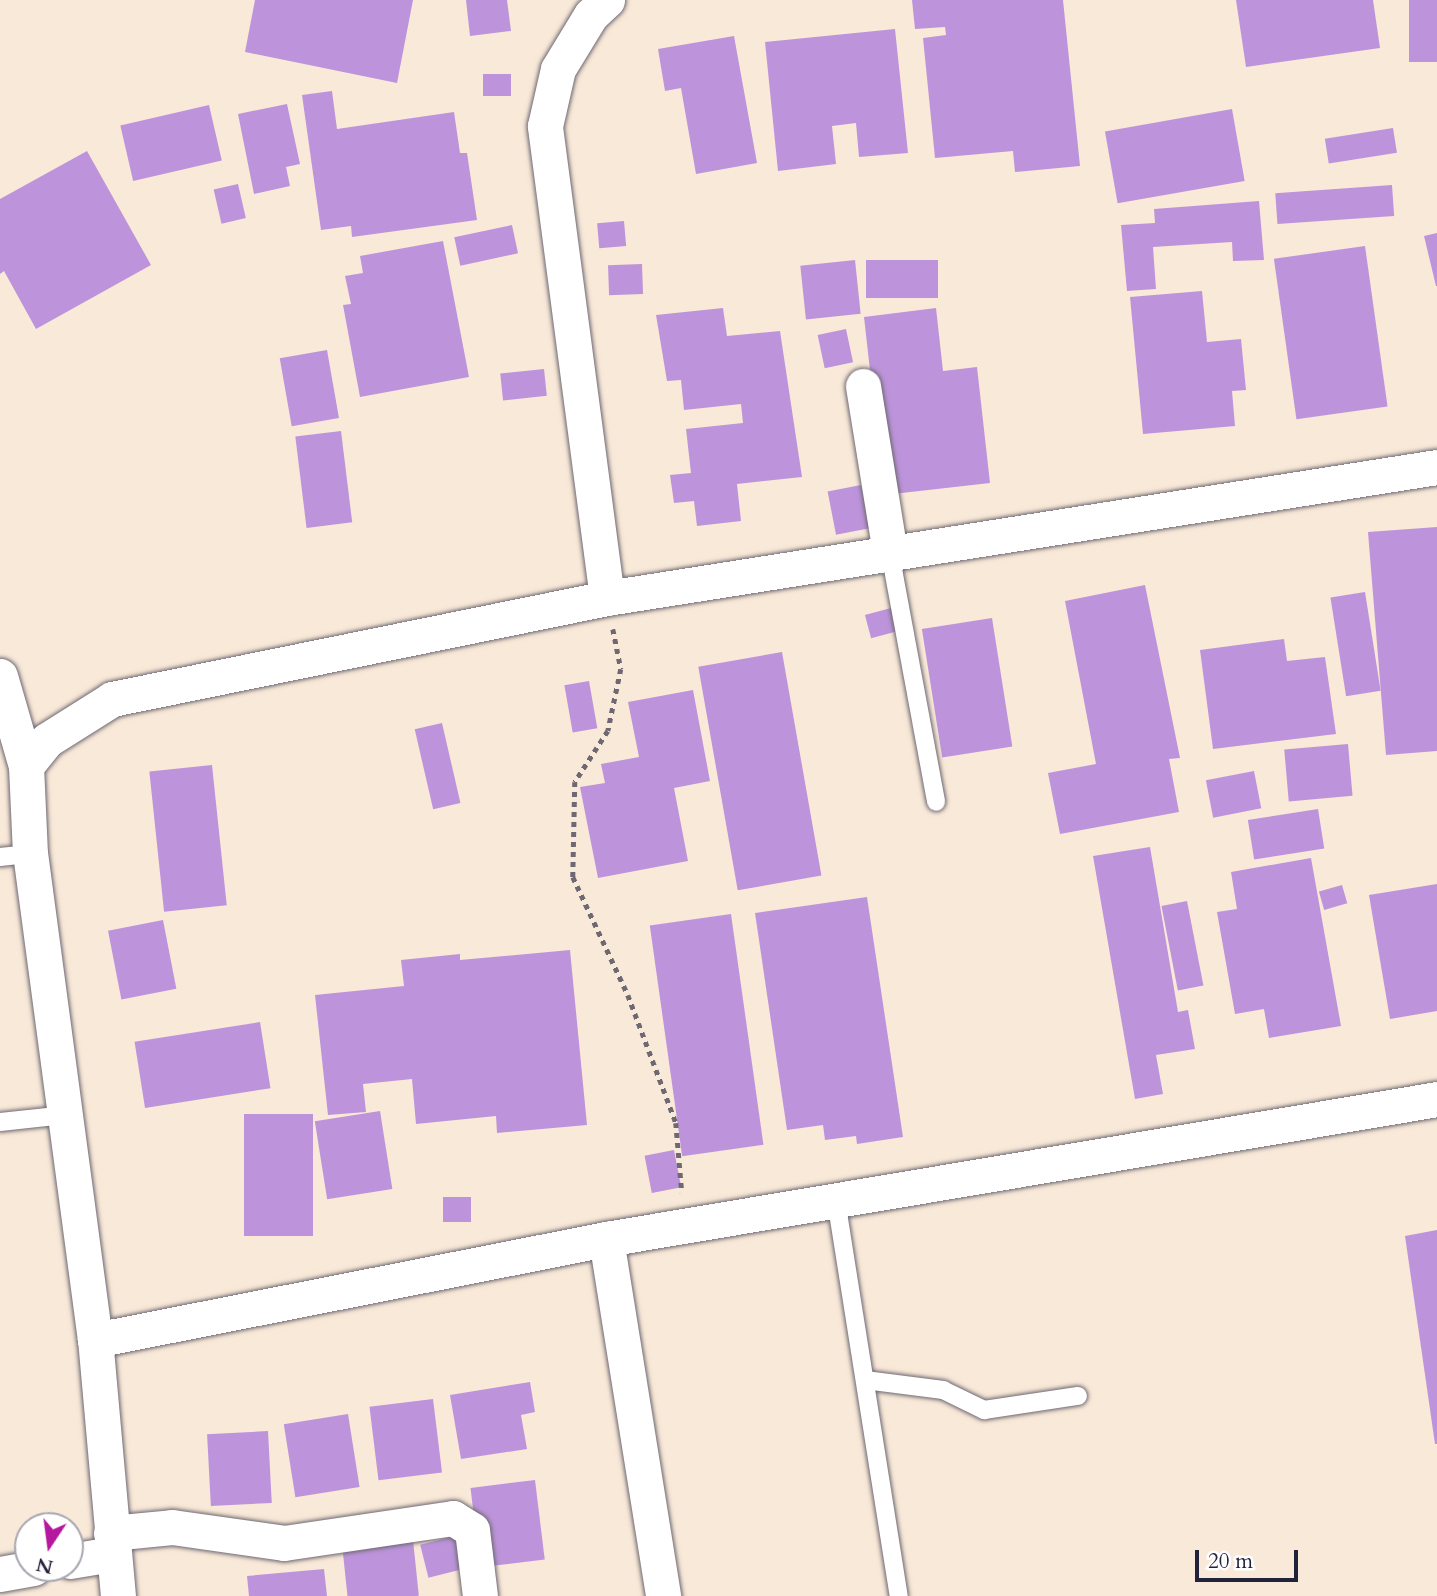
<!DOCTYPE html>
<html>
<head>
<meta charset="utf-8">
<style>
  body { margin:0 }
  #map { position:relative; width:1437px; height:1596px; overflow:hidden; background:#f9e9d8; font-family:Cardo,serif }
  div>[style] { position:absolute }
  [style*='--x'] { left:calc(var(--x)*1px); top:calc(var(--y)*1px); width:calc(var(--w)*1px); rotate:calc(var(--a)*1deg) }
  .building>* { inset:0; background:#bd94db; transform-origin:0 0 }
  .path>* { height:4.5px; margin-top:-2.25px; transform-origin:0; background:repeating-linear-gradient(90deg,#6d6872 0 5px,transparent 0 10px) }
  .roads { filter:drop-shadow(0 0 2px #6d6872) drop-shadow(0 0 2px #6d6872) }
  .service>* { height:18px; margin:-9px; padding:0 9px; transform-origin:9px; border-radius:9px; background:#fff }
  .minor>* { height:35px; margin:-17.5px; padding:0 17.5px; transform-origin:17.5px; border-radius:17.5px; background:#fff }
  span { translate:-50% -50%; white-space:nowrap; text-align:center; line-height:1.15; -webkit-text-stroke:6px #fff; paint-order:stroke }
  .north { position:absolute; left:14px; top:1512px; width:70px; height:70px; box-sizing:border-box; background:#fff; border:2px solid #a7a7b1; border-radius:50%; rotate:193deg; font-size:19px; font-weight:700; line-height:28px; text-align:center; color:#22223b }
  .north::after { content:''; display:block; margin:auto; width:24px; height:32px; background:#b5179e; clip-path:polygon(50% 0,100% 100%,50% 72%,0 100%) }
  .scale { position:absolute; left:1195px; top:1550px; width:103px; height:32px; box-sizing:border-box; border:4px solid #22223b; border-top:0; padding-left:9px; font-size:21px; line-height:24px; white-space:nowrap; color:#22223b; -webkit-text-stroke:5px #fff; paint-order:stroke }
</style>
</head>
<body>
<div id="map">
  <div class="building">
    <div style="clip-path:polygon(255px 0,413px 0,397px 83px,245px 52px)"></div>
    <div style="clip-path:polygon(466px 0,507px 0,511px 31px,470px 36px)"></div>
    <div style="clip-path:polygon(912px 0,1063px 0,1080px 166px,1015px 172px,1013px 151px,935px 158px,923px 38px,946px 35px,945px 27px,915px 29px)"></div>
    <div style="clip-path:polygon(1236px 0,1373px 0,1380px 48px,1246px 67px)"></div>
    <div style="left:1409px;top:0;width:28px;height:62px"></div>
    <div style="clip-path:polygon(895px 29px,908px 153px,859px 157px,856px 123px,832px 126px,836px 164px,778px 171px,765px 42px)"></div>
    <div style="clip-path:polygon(734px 36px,757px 163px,696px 174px,681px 88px,665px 91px,658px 49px)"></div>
    <div style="left:511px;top:74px;width:22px;height:28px;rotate:90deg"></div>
    <div style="clip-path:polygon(332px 91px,337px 129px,454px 112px,460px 153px,467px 153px,477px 220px,352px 237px,351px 226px,321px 230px,302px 95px)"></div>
    <div style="clip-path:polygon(287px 104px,300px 164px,286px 167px,290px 186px,254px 194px,238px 114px)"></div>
    <div style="left:209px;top:105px;width:57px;height:91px;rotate:77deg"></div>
    <div style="left:1232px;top:109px;width:73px;height:129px;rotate:80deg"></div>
    <div style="left:1393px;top:128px;width:25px;height:69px;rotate:81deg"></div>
    <div style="clip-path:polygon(87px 151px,151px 265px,36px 329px,4px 271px,0 274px,0 199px)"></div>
    <div style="left:238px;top:184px;width:35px;height:25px;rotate:77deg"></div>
    <div style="left:1392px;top:185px;width:31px;height:117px;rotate:86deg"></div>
    <div style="clip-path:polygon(1259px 201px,1264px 260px,1233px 261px,1232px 242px,1153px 247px,1156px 289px,1127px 291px,1121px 225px,1155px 223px,1154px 209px)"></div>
    <div style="left:624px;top:221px;width:25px;height:27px;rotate:85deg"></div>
    <div style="left:512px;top:225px;width:29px;height:59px;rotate:78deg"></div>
    <div style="clip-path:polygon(1437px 233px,1437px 286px,1436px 286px,1424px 236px)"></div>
    <div style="clip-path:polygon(443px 241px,469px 377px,360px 397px,343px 305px,351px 304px,345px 276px,363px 273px,360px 256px)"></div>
    <div style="left:1365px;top:246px;width:162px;height:92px;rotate:82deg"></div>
    <div style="left:855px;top:260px;width:54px;height:55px;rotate:84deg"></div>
    <div style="left:938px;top:260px;width:38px;height:72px;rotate:90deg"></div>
    <div style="left:642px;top:264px;width:30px;height:34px;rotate:88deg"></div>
    <div style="clip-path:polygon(1202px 291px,1207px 342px,1241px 339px,1246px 390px,1232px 391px,1235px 426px,1143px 434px,1130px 297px)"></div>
    <div style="clip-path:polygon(723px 308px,727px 336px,780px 331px,802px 477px,737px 484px,741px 521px,697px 526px,694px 501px,674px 503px,670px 475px,691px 473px,686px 429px,743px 423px,741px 404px,684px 410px,681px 380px,667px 381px,656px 315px)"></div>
    <div style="clip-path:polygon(936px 308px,943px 371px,977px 367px,990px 483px,884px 495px,864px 317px)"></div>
    <div style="left:846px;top:329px;width:34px;height:29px;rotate:78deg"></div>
    <div style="left:327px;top:350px;width:69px;height:48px;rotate:80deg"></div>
    <div style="left:544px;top:369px;width:27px;height:44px;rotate:84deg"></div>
    <div style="left:341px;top:431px;width:92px;height:46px;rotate:83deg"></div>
    <div style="left:861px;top:485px;width:44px;height:34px;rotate:79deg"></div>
    <div style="clip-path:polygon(1437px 527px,1437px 751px,1386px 755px,1368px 532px)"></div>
    <div style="clip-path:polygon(1145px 585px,1180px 758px,1169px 759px,1179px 812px,1060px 834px,1048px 773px,1096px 764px,1065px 601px)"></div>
    <div style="left:1365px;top:592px;width:100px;height:35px;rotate:81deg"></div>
    <div style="left:891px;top:608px;width:24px;height:27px;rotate:75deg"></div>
    <div style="left:992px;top:618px;width:130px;height:71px;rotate:81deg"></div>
    <div style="clip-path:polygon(1284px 639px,1287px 661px,1325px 657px,1336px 734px,1213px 749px,1200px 650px)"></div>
    <div style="left:782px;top:652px;width:227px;height:85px;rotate:80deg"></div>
    <div style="left:589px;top:681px;width:48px;height:25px;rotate:80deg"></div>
    <div style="clip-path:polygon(693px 690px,710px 781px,674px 788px,688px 861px,598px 878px,580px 787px,605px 783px,601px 764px,639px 757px,628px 702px)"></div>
    <div style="left:442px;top:723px;width:82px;height:28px;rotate:77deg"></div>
    <div style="left:1348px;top:744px;width:52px;height:64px;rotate:85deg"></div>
    <div style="left:212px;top:765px;width:141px;height:63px;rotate:84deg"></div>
    <div style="left:1254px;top:771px;width:38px;height:49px;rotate:79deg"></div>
    <div style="left:1318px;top:809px;width:40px;height:71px;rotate:81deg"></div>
    <div style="clip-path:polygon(1150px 847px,1178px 1012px,1188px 1010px,1195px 1049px,1156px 1055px,1163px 1094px,1135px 1099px,1093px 856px)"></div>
    <div style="clip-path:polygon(1311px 858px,1341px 1026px,1269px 1038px,1264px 1009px,1235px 1014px,1217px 912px,1237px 909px,1231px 872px)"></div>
    <div style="clip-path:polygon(1437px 884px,1437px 1011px,1390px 1019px,1369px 895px)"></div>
    <div style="left:1342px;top:885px;width:19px;height:24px;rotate:74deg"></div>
    <div style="clip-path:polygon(867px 897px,903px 1137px,857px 1144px,856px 1136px,825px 1140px,823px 1125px,787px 1130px,755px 913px)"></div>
    <div style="left:1187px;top:901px;width:86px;height:26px;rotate:79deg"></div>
    <div style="left:731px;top:914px;width:233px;height:82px;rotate:82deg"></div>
    <div style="left:163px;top:920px;width:70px;height:56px;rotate:79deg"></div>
    <div style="clip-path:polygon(570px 950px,587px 1125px,497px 1133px,496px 1116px,416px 1124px,412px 1079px,363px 1084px,366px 1112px,328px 1115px,315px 995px,404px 986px,401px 960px,460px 954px,460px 960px)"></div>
    <div style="left:260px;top:1022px;width:67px;height:127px;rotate:81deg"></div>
    <div style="left:380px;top:1111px;width:79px;height:66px;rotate:81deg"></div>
    <div style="left:313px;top:1114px;width:122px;height:69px;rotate:90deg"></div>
    <div style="left:674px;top:1150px;width:38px;height:30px;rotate:79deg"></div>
    <div style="left:443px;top:1197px;width:28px;height:25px"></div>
    <div style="clip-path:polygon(1437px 1230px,1437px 1444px,1435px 1444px,1405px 1236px)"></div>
    <div style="clip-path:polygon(530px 1382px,535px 1412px,521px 1415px,527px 1449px,461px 1459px,450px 1395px)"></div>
    <div style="left:433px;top:1399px;width:74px;height:64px;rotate:83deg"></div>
    <div style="left:348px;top:1414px;width:74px;height:65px;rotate:81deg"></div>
    <div style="left:268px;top:1431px;width:72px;height:61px;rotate:87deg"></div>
    <div style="left:535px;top:1480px;width:80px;height:65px;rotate:83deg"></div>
    <div style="left:459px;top:1535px;width:34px;height:40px;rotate:76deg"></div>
    <div style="left:413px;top:1540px;width:56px;height:71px;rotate:84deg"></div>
    <div style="clip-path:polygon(324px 1569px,327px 1596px,249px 1596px,247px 1576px)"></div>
  </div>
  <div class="path">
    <div style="--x:613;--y:629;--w:41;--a:78.7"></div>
    <div style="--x:621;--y:669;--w:63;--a:101.8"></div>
    <div style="--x:608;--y:731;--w:61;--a:122.9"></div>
    <div style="--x:575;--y:782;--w:95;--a:91.2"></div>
    <div style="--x:573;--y:877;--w:130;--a:65"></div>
    <div style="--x:628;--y:995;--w:137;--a:69.4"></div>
    <div style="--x:676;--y:1123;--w:70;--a:85.1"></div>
  </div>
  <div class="roads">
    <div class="service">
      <div style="--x:890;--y:553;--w:253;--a:79.5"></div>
      <div style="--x:0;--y:857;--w:30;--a:-6"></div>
      <div style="--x:0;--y:1122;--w:65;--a:-6.1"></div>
      <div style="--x:836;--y:1200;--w:401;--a:81"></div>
      <div style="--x:865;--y:1380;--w:79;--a:7.3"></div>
      <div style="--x:943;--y:1390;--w:46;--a:26"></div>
      <div style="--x:984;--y:1410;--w:95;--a:-8.5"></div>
    </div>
    <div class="minor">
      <div style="--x:863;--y:386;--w:169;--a:80.8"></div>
      <div style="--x:607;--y:598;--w:476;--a:-97.5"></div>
      <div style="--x:545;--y:126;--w:58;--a:-77.2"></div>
      <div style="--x:558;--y:69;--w:63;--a:-58.6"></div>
      <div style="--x:591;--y:15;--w:22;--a:-43"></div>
      <div style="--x:0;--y:676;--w:94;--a:73.9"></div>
      <div style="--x:606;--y:1239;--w:362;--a:80.9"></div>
      <div style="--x:95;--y:1340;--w:521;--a:-11.18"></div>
      <div style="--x:606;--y:1239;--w:843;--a:-9.56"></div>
      <div style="--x:111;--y:1533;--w:61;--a:-5.6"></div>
      <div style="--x:172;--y:1527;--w:113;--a:8.1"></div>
      <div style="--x:284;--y:1543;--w:171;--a:-8.4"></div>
      <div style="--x:453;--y:1518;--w:22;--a:32"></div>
      <div style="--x:472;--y:1530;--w:66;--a:83.1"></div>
      <div style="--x:70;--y:1561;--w:43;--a:-9.5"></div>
      <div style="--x:0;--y:1574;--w:34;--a:-10"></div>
      <div style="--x:118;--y:1596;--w:257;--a:-95.1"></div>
      <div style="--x:95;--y:1340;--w:490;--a:-97.6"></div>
      <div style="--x:30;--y:854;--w:88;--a:-92.6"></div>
      <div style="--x:26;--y:766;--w:33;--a:-51"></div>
      <div style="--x:47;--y:740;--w:77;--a:-32.2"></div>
      <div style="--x:112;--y:699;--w:505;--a:-11.53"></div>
      <div style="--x:607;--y:598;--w:840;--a:-8.97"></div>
    </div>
  </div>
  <div class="north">N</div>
  <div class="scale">20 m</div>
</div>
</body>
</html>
